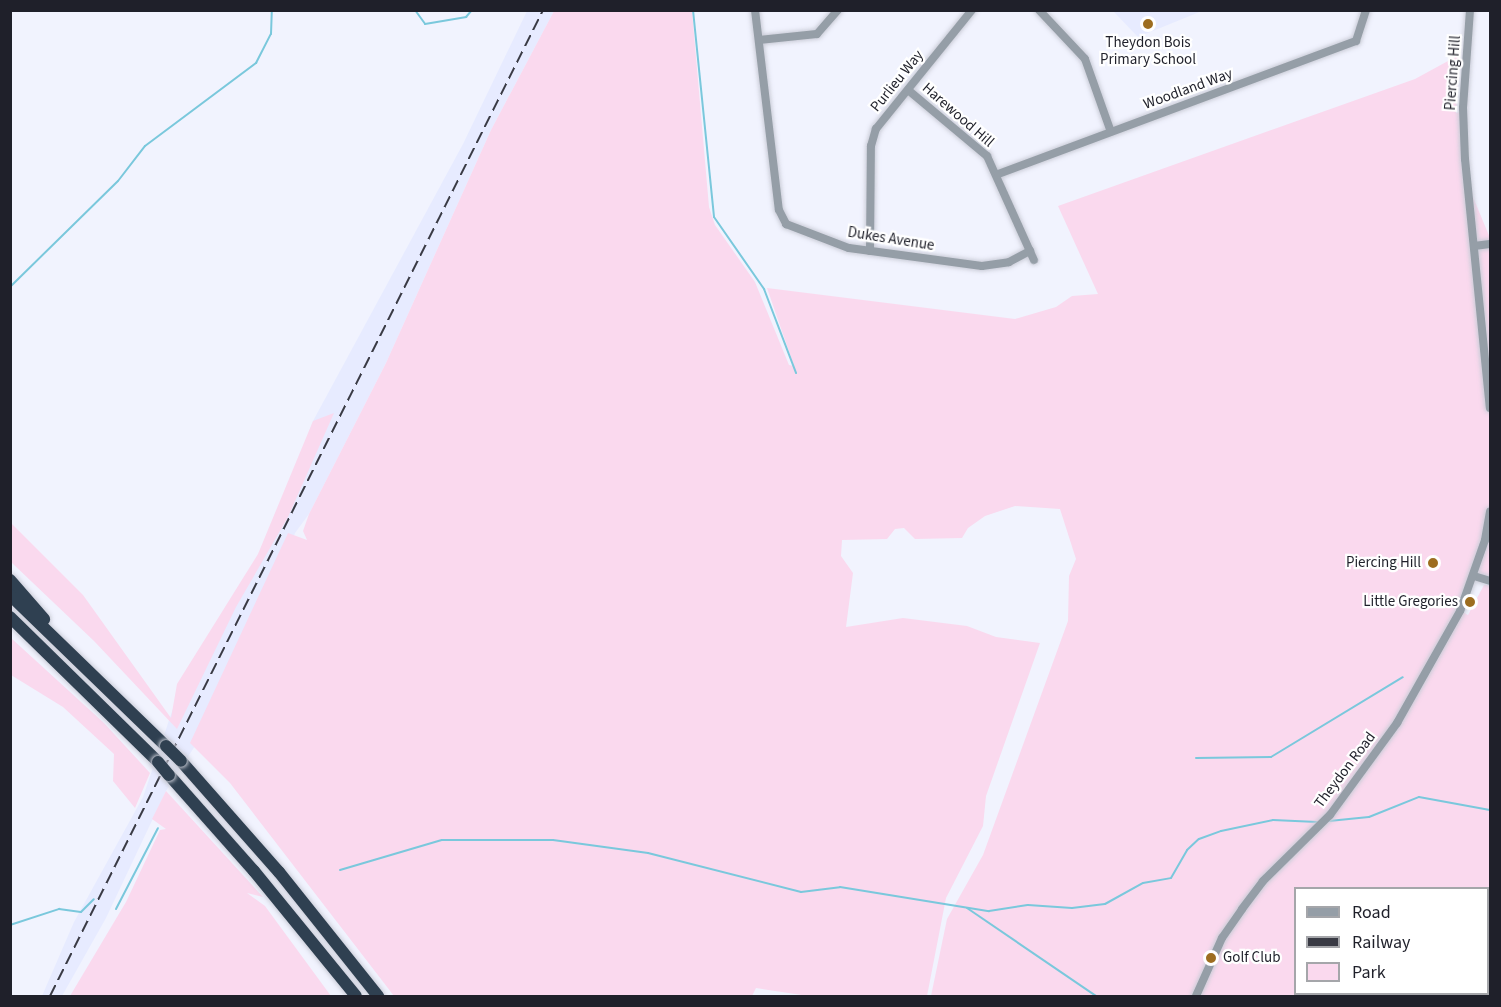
<!DOCTYPE html>
<html>
<head>
<meta charset="utf-8">
<style>
  body { margin:0 }
  #map { position:relative; width:1501px; height:1007px; overflow:hidden; background:#f1f3fe; font-family:"Source Sans 3",sans-serif }
  div>[style] { position:absolute }
  [style*='--x'] { left:calc(var(--x)*1px); top:calc(var(--y)*1px); width:calc(var(--w)*1px); rotate:calc(var(--a)*1deg) }
  .built>* { inset:0; background:#e7ebff }
  .green>* { inset:0; background:#fad9ee }
  .stream>* { height:2px; margin:-1px; padding:0 1px; transform-origin:1px; border-radius:1px; background:#7ac8dc }
  .roads { filter:drop-shadow(0 0 2px #cbcdd8) drop-shadow(0 0 2px #cbcdd8) }
  .minor>* { height:8px; margin:-4px; padding:0 4px; transform-origin:4px; border-radius:4px; background:#959ea7 }
  .highway>* { height:12px; margin:-6px; padding:0 6px; transform-origin:6px; border-radius:6px; background:#2f4051 }
  .rail>* { height:2px; margin-top:-1px; transform-origin:0; background:repeating-linear-gradient(90deg,#393a44 0 12px,transparent 0 18px) }
  .bridges { filter:drop-shadow(0 0 2px #cbcdd8) drop-shadow(0 0 2px #cbcdd8) }
  .highway-bridge>* { height:12px; margin:-6px; padding:0 6px; transform-origin:6px; border-radius:6px; background:#2f4051 }
  .dots>* { width:16px; height:16px; translate:-50% -50%; box-sizing:border-box; border:3px solid #fff; border-radius:50% }
  span { translate:-50% -50%; white-space:nowrap; text-align:center; line-height:1.15; -webkit-text-stroke:4.5px #fff; paint-order:stroke }
  .poi-label { font-size:15px; color:#1f202a }
  .right { translate:-100% -50%; text-align:right }
  .left { translate:0 -50%; text-align:left }
  .street-label { font-size:15px; color:#1f202a }
  .frame { position:absolute; inset:0; border:12px solid #1f202a; pointer-events:none }
  .legend { position:absolute; left:1294px; top:887px; width:195px; height:108px; box-sizing:border-box; background:#fff; border:2px solid #a5a6aa; margin:0; padding:8px 10px; list-style:none; font-size:18px; color:#1f202a }
  .legend li { display:flex; align-items:center; gap:12px; height:30px }
  .legend b { width:30px; border:2px solid #a5a6aa }
</style>
</head>
<body>
<div id="map">
  <div class="built">
    <div style="clip-path:polygon(527px 11px,554px 11px,491px 130px,386px 363px,309px 514px,295px 533px,287px 558px,211px 721px,166px 791px,106px 918px,62px 996px,42px 996px,74px 922px,143px 797px,181px 685px,276px 529px,313px 421px,463px 144px)"></div>
    <div style="clip-path:polygon(1113px 11px,1202px 11px,1138px 37px)"></div>
  </div>
  <div class="green">
    <div style="clip-path:polygon(evenodd,554px 11px,692px 11px,709px 207px,715px 225px,755px 282px,789px 365px,794px 366px,767px 288px,1015px 319px,1056px 307px,1072px 296px,1098px 294px,1058px 206px,1415px 79px,1459px 55px,1456px 113px,1460px 112px,1473px 197px,1490px 238px,1490px 578px,1467px 580px,1456px 608px,1468px 615px,1484px 585px,1490px 585px,1490px 996px,931px 996px,947px 919px,983px 855px,1068px 621px,1069px 576px,1076px 559px,1060px 509px,1015px 506px,985px 516px,968px 528px,962px 538px,915px 539px,904px 528px,895px 529px,887px 539px,842px 540px,841px 556px,853px 573px,846px 627px,903px 618px,967px 626px,996px 637px,1040px 643px,986px 796px,983px 826px,946px 898px,927px 996px,808px 996px,756px 988px,752px 996px,394px 996px,230px 783px,190px 743px,288px 533px,307px 540px,303px 531px,309px 514px,386px 363px,491px 130px,554px 11px,1296px 888px,1488px 888px,1488px 994px,1296px 994px,1296px 888px)"></div>
    <div style="clip-path:polygon(334px 413px,288px 517px,236px 607px,177px 729px,94px 641px,11px 562px,11px 523px,83px 595px,171px 718px,177px 684px,258px 554px,313px 421px)"></div>
    <div style="clip-path:polygon(11px 638px,104px 723px,150px 773px,135px 808px,113px 781px,114px 754px,63px 707px,11px 675px)"></div>
    <div style="clip-path:polygon(166px 791px,263px 897px,247px 893px,265px 906px,331px 996px,70px 996px,126px 902px,160px 830px,166px 829px,152px 819px)"></div>
  </div>
  <div class="stream">
    <div style="--x:415;--y:10;--w:17;--a:54"></div>
    <div style="--x:425;--y:24;--w:42;--a:-9.7"></div>
    <div style="--x:466;--y:17;--w:9;--a:-49"></div>
    <div style="--x:693;--y:10;--w:208;--a:84.2"></div>
    <div style="--x:714;--y:217;--w:88;--a:55.2"></div>
    <div style="--x:764;--y:289;--w:90;--a:69.1"></div>
    <div style="--x:10;--y:287;--w:151;--a:-44.5"></div>
    <div style="--x:118;--y:181;--w:44;--a:-52.4"></div>
    <div style="--x:145;--y:146;--w:139;--a:-36.8"></div>
    <div style="--x:256;--y:63;--w:33;--a:-63"></div>
    <div style="--x:271;--y:34;--w:24;--a:-88"></div>
    <div style="--x:1196;--y:758;--w:75;--a:-0.8"></div>
    <div style="--x:1271;--y:757;--w:154;--a:-31.2"></div>
    <div style="--x:1329;--y:821;--w:40;--a:-5.7"></div>
    <div style="--x:1369;--y:817;--w:54;--a:-21.8"></div>
    <div style="--x:1419;--y:797;--w:72;--a:10.4"></div>
    <div style="--x:340;--y:870;--w:106;--a:-16.4"></div>
    <div style="--x:442;--y:840;--w:111;--a:0"></div>
    <div style="--x:553;--y:840;--w:96;--a:7.8"></div>
    <div style="--x:648;--y:853;--w:158;--a:14.3"></div>
    <div style="--x:801;--y:892;--w:39;--a:-7"></div>
    <div style="--x:840;--y:887;--w:151;--a:9.2"></div>
    <div style="--x:989;--y:911;--w:39;--a:-9"></div>
    <div style="--x:1028;--y:905;--w:44;--a:3.9"></div>
    <div style="--x:1072;--y:908;--w:33;--a:-7"></div>
    <div style="--x:1105;--y:904;--w:43;--a:-28.9"></div>
    <div style="--x:1143;--y:883;--w:28;--a:-10"></div>
    <div style="--x:1171;--y:878;--w:32;--a:-60"></div>
    <div style="--x:1187;--y:850;--w:16;--a:-43"></div>
    <div style="--x:1199;--y:839;--w:23;--a:-20"></div>
    <div style="--x:1221;--y:831;--w:53;--a:-11.9"></div>
    <div style="--x:1273;--y:820;--w:44;--a:2.6"></div>
    <div style="--x:967;--y:908;--w:156;--a:34.3"></div>
    <div style="--x:116;--y:909;--w:91;--a:-62.6"></div>
    <div style="--x:10;--y:925;--w:52;--a:-18.1"></div>
    <div style="--x:59;--y:909;--w:22;--a:8"></div>
    <div style="--x:81;--y:912;--w:18;--a:-45"></div>
  </div>
  <div class="roads">
    <div class="minor">
      <div style="--x:755;--y:10;--w:201;--a:83.2"></div>
      <div style="--x:779;--y:210;--w:16;--a:63"></div>
      <div style="--x:786;--y:224;--w:67;--a:20.9"></div>
      <div style="--x:849;--y:248;--w:134;--a:7.7"></div>
      <div style="--x:982;--y:266;--w:27;--a:-8"></div>
      <div style="--x:1009;--y:262;--w:24;--a:-28"></div>
      <div style="--x:1039;--y:10;--w:67;--a:46.8"></div>
      <div style="--x:1085;--y:59;--w:77;--a:70.4"></div>
      <div style="--x:1470;--y:10;--w:98;--a:94.1"></div>
      <div style="--x:1463;--y:108;--w:51;--a:87.8"></div>
      <div style="--x:1465;--y:159;--w:250;--a:84.3"></div>
      <div style="--x:759;--y:40;--w:58;--a:-5.9"></div>
      <div style="--x:817;--y:34;--w:32;--a:-49"></div>
      <div style="--x:908;--y:90;--w:103;--a:39.9"></div>
      <div style="--x:987;--y:156;--w:114;--a:65.7"></div>
      <div style="--x:998;--y:174;--w:382;--a:-20.4"></div>
      <div style="--x:1356;--y:41;--w:33;--a:-72"></div>
      <div style="--x:1474;--y:246;--w:16;--a:-7"></div>
      <div style="--x:870;--y:251;--w:105;--a:-89.5"></div>
      <div style="--x:871;--y:146;--w:18;--a:-74"></div>
      <div style="--x:876;--y:129;--w:153;--a:-51.1"></div>
      <div style="--x:1474;--y:576;--w:17;--a:17"></div>
      <div style="--x:1196;--y:996;--w:64;--a:-65.9"></div>
      <div style="--x:1222;--y:938;--w:35;--a:-55"></div>
      <div style="--x:1242;--y:909;--w:35;--a:-53"></div>
      <div style="--x:1263;--y:881;--w:94;--a:-44.6"></div>
      <div style="--x:1330;--y:815;--w:114;--a:-53.9"></div>
      <div style="--x:1397;--y:723;--w:129;--a:-60.6"></div>
      <div style="--x:1460;--y:611;--w:75;--a:-70.6"></div>
      <div style="--x:1485;--y:540;--w:29;--a:-80"></div>
    </div>
    <div class="highway">
      <div style="--x:10;--y:580;--w:52;--a:48.9"></div>
      <div style="--x:10;--y:595;--w:217;--a:44.1"></div>
      <div style="--x:10;--y:617;--w:207;--a:44.4"></div>
      <div style="--x:181;--y:761;--w:148;--a:48.6"></div>
      <div style="--x:279;--y:872;--w:159;--a:51.4"></div>
      <div style="--x:169;--y:775;--w:128;--a:48.5"></div>
      <div style="--x:254;--y:871;--w:161;--a:50.8"></div>
    </div>
  </div>
  <div class="rail">
    <div style="--x:50;--y:996;--w:1102;--a:-63.43"></div>
  </div>
  <div class="bridges">
    <div class="highway-bridge">
      <div style="--x:166;--y:746;--w:21;--a:45"></div>
      <div style="--x:158;--y:762;--w:17;--a:50"></div>
    </div>
  </div>
  <div class="dots">
    <div style="left:1148px;top:24px;background:#9d6d20"></div>
    <div style="left:1433px;top:563px;background:#9d6d20"></div>
    <div style="left:1470px;top:602px;background:#9d6d20"></div>
    <div style="left:1211px;top:958px;background:#9d6d20"></div>
  </div>
  <div class="poi-label">
    <span style="left:1148px;top:51px">Theydon Bois<br>Primary School</span>
    <span class="right" style="left:1421px;top:563px">Piercing Hill</span>
    <span class="right" style="left:1458px;top:602px">Little Gregories</span>
    <span class="left" style="left:1223px;top:958px">Golf Club</span>
  </div>
  <div class="street-label">
    <span style="left:1453px;top:73px;rotate:-86deg">Piercing Hill</span>
    <span style="left:897px;top:81px;rotate:-51deg">Purlieu Way</span>
    <span style="left:1188px;top:89px;rotate:-20deg">Woodland Way</span>
    <span style="left:958px;top:115px;rotate:41deg">Harewood Hill</span>
    <span style="left:891px;top:239px;rotate:9deg">Dukes Avenue</span>
    <span style="left:1345px;top:770px;rotate:-53deg">Theydon Road</span>
  </div>
  <div class="frame"></div>
  <ul class="legend">
  <li><b style="height:8px;background:#959ea7"></b>Road</li>
  <li><b style="height:8px;background:#393a44"></b>Railway</li>
  <li><b style="height:16px;background:#fad9ee"></b>Park</li>
  </ul>
</div>
</body>
</html>
